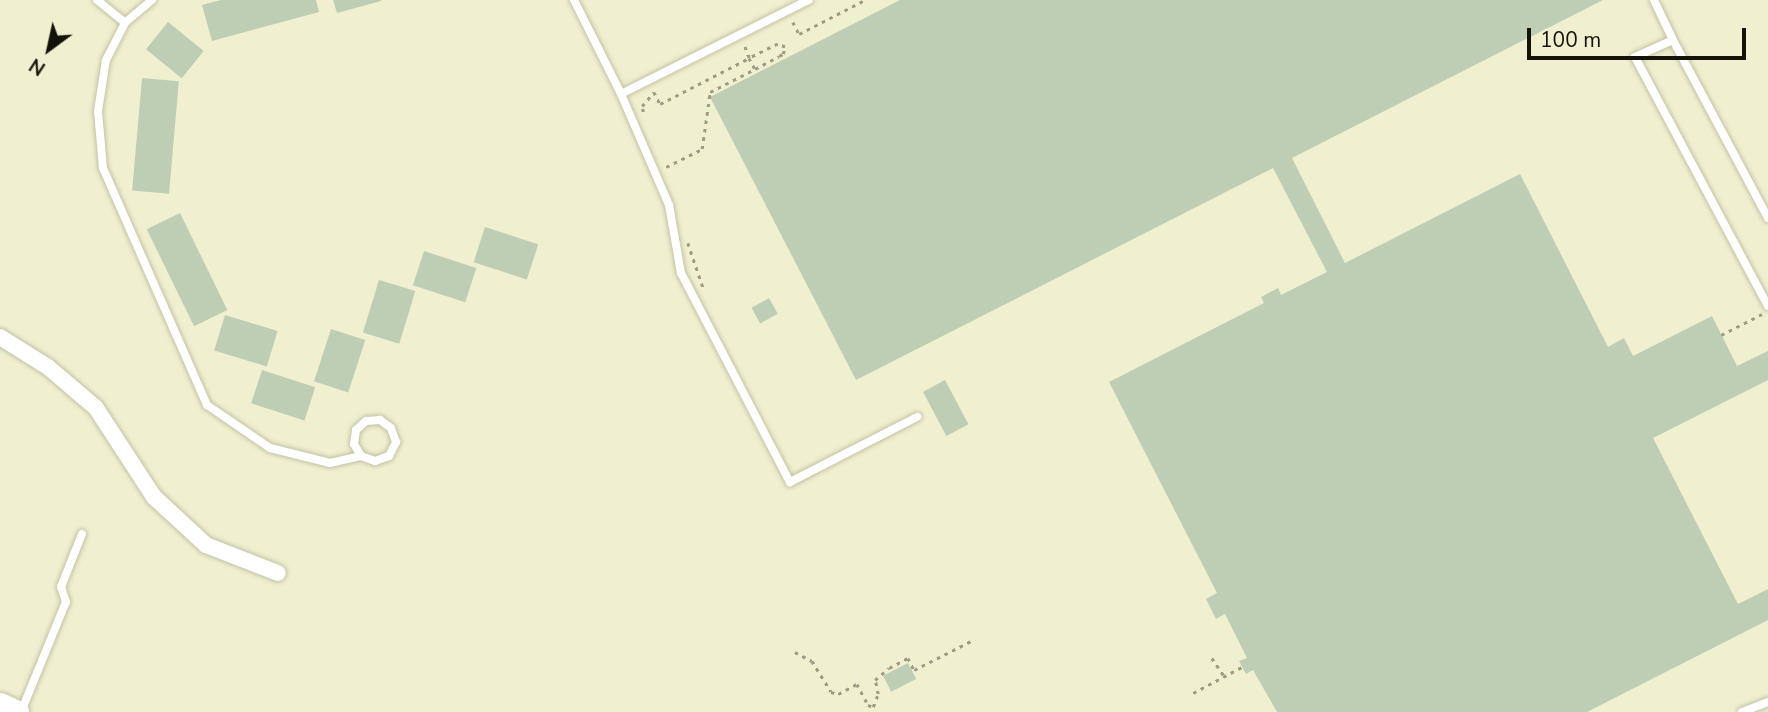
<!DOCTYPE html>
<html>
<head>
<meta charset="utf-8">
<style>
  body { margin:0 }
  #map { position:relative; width:1768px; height:712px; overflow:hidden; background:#f0efd0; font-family:"Nunito Sans",sans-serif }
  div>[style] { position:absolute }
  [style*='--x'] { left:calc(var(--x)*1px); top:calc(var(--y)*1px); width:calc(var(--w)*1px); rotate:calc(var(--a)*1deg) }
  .building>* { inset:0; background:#bdceb4; transform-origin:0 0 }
  .path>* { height:2.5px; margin-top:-1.25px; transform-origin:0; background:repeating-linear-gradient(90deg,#9c9b84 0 3.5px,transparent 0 8.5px) }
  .roads { filter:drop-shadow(0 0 2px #c3c2a4) drop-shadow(0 0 2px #c3c2a4) }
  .lane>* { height:8px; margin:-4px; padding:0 4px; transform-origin:4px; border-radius:4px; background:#fff }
  .street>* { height:16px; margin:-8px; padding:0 8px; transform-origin:8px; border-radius:8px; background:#fff }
  .secondary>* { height:23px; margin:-11.5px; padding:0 11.5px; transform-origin:11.5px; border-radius:11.5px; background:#fff }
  span { translate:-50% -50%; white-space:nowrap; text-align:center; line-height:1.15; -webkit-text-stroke:5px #f0efd0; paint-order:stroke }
  .north { position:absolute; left:14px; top:14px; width:70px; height:70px; -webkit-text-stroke:5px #f0efd0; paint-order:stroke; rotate:213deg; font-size:19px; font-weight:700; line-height:28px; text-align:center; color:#141309 }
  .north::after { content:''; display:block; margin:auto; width:24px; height:32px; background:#141309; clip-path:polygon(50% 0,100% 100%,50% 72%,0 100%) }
  .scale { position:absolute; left:1527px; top:28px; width:219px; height:32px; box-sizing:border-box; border:4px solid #141309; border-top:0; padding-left:9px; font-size:21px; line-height:24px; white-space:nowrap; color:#141309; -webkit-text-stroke:5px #f0efd0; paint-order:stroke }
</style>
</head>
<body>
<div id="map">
  <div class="building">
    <div style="clip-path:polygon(221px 0,316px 0,319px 12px,212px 41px,202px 5px)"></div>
    <div style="clip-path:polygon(333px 0,381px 0,381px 1px,337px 13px)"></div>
    <div style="clip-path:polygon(900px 0,1603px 0,1292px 158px,1345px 263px,1520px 174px,1608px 347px,1624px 338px,1633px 356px,1712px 316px,1737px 366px,1768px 351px,1768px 380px,1653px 438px,1738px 604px,1768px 589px,1768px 620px,1587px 712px,1277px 712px,1253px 670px,1246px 674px,1239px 661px,1247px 658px,1225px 614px,1216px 619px,1206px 599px,1217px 593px,1109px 382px,1264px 303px,1261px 297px,1278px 288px,1281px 295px,1327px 272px,1273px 168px,856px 380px,710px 97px)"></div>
    <div style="left:168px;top:22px;width:46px;height:35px;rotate:39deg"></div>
    <div style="left:142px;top:78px;width:37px;height:113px;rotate:5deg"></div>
    <div style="left:180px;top:213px;width:108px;height:37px;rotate:64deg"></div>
    <div style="left:485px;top:227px;width:56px;height:37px;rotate:18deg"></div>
    <div style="left:424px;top:251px;width:55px;height:36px;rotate:18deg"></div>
    <div style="left:379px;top:280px;width:38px;height:55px;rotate:17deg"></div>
    <div style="left:769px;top:298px;width:18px;height:20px;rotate:61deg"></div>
    <div style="left:225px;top:315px;width:55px;height:37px;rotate:17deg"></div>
    <div style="left:331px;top:329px;width:36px;height:55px;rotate:18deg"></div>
    <div style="left:262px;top:370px;width:56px;height:35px;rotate:18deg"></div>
    <div style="left:945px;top:380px;width:50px;height:25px;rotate:62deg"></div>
    <div style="left:908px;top:663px;width:18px;height:28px;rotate:63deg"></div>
  </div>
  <div class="path">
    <div style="--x:793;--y:22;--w:13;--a:63"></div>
    <div style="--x:799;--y:34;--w:74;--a:-27.3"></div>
    <div style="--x:643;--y:112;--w:6;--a:-99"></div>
    <div style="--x:642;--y:106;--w:18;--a:-49"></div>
    <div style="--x:654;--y:92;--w:13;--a:63"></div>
    <div style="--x:660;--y:104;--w:100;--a:-27.3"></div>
    <div style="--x:749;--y:58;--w:14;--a:-111"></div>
    <div style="--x:666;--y:167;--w:40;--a:-26.6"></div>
    <div style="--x:702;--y:149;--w:58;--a:-82"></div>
    <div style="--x:710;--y:92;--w:51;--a:-27.1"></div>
    <div style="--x:755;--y:69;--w:27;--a:-28"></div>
    <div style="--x:779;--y:56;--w:4;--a:-27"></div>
    <div style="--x:783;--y:54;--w:7;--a:-74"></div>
    <div style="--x:785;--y:47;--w:8;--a:-157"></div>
    <div style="--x:778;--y:44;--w:32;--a:154"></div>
    <div style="--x:749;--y:58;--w:13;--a:61"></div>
    <div style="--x:688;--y:243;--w:50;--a:71.2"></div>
    <div style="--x:1721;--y:335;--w:46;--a:-27.1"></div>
    <div style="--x:795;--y:652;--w:19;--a:28"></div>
    <div style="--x:812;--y:661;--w:36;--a:58"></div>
    <div style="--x:831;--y:692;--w:7;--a:16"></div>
    <div style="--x:838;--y:694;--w:21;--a:-28"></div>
    <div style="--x:857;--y:684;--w:24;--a:62"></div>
    <div style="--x:868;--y:705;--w:5;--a:22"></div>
    <div style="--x:873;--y:707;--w:14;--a:-69"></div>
    <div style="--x:878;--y:694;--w:14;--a:-102"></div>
    <div style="--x:875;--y:680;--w:18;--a:-41"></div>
    <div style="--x:889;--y:668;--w:21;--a:-28"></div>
    <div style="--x:908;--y:658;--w:13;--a:63"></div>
    <div style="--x:914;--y:670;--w:68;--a:-26.9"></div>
    <div style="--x:1212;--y:658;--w:22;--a:56"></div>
    <div style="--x:1193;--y:693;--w:55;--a:-28"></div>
  </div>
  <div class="roads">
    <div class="lane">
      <div style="--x:97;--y:0;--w:36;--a:39"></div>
      <div style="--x:152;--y:0;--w:35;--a:140"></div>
      <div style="--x:125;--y:23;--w:42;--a:117.2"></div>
      <div style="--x:106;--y:60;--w:52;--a:98.9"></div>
      <div style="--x:98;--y:111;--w:57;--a:85"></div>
      <div style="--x:103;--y:168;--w:259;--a:66.3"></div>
      <div style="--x:207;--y:405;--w:76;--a:34.3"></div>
      <div style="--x:270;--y:448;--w:62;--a:14"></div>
      <div style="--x:330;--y:463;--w:32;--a:-13"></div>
      <div style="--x:361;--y:456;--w:15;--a:20"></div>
      <div style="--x:375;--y:461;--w:15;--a:-20"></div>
      <div style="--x:389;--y:456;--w:16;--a:-63"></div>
      <div style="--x:396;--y:442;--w:15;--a:-110"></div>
      <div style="--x:391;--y:428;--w:14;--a:-144"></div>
      <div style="--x:380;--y:420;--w:14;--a:176"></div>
      <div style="--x:366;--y:421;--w:13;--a:138"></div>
      <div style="--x:356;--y:430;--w:14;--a:98"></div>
      <div style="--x:354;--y:444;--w:14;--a:60"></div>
      <div style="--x:574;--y:0;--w:105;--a:63.4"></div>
      <div style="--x:621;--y:94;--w:121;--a:66.6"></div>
      <div style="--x:669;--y:205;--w:69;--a:80"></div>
      <div style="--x:681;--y:273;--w:236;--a:62.5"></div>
      <div style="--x:790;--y:482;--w:143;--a:-27.1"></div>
      <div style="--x:1654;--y:0;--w:44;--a:64.6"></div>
      <div style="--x:621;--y:94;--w:210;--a:-26.6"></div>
      <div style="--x:1768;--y:218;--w:202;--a:-118.1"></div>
      <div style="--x:1673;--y:40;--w:42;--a:155.9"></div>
      <div style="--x:1635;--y:57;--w:282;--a:61.9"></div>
      <div style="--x:21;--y:712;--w:119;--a:-67.8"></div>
      <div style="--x:66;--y:602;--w:16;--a:-108"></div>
      <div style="--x:61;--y:587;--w:57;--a:-68.4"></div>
      <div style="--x:1742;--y:712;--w:28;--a:-21"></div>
    </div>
    <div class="street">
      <div style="--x:0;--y:337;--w:57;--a:32"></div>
      <div style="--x:48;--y:367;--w:63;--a:40.5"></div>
      <div style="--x:96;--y:408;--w:106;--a:56.9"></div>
      <div style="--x:154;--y:497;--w:71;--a:42.7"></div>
      <div style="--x:206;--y:545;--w:77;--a:21.3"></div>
    </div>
    <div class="secondary">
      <div style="--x:0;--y:704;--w:19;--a:25"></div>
    </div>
  </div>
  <div class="north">N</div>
  <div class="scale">100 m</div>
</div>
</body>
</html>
